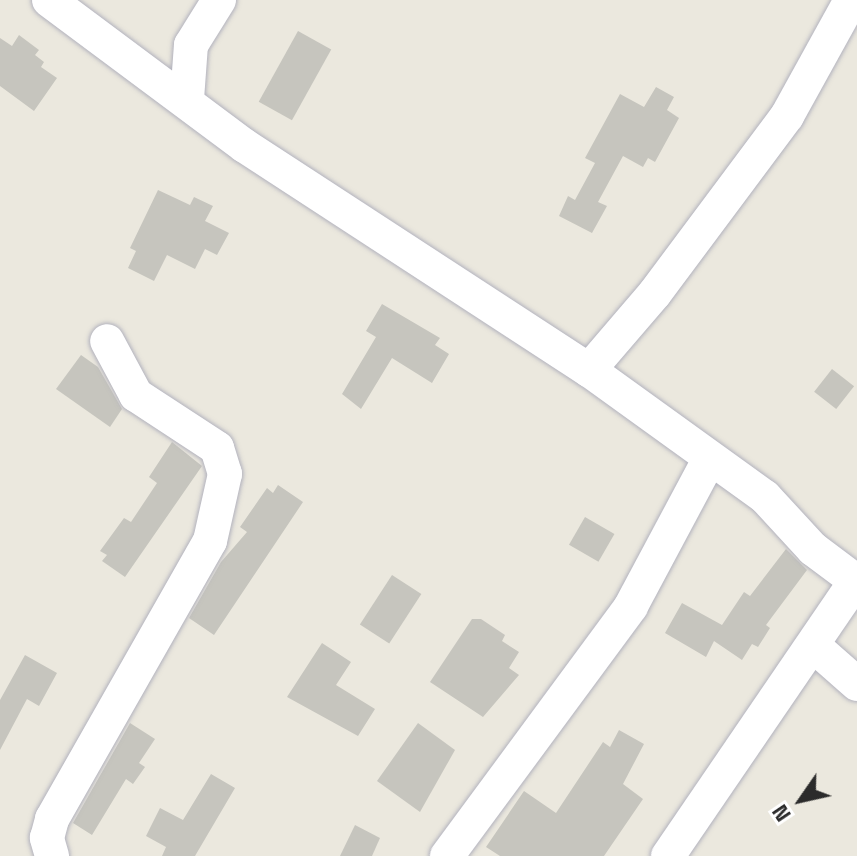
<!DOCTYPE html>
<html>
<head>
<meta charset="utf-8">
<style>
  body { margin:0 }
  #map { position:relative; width:857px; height:856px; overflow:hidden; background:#ebe8de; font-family:"Space Grotesk",sans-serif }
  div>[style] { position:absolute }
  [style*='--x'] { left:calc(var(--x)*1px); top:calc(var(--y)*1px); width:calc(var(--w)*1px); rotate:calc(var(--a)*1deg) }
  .building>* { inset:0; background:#c6c5be; transform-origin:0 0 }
  .roads { filter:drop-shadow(0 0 2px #b2b2bd) drop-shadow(0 0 2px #b2b2bd) }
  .minor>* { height:34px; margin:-17px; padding:0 17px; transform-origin:17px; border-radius:17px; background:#fff }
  span { translate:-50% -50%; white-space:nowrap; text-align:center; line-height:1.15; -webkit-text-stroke:8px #fff; paint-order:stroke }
  .north { position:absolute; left:761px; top:760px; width:80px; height:80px; -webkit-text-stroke:6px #fff; paint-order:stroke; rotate:236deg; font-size:22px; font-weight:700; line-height:32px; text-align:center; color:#2b2b2b }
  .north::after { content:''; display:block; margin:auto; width:28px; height:36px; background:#2b2b2b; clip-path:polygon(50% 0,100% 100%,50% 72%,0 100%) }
</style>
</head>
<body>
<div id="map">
  <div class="building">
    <div style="left:298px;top:31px;width:38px;height:81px;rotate:29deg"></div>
    <div style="clip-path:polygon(19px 35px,39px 50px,35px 55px,44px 62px,41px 67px,57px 78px,34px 111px,0 86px,0 38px,12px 46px)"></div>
    <div style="clip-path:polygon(656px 87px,674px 97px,667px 110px,679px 118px,655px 162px,648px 158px,643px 167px,623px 156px,598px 202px,607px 206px,592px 233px,559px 216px,568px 196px,575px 200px,595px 163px,585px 158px,620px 94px,644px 107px)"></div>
    <div style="clip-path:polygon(158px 190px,190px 205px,194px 197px,213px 206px,205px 221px,229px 233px,217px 255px,205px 249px,195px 269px,167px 255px,154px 281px,128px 268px,136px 251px,130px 248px)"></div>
    <div style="clip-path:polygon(382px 304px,440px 338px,435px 345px,449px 354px,432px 383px,392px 358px,361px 409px,342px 394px,376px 337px,366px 331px)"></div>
    <div style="clip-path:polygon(81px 355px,98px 367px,122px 409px,110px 427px,56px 389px)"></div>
    <div style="left:832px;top:369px;width:28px;height:29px;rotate:38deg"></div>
    <div style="clip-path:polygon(172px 442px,202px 466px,125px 577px,102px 561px,107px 555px,100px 551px,124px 518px,131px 522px,157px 483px,149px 477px)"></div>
    <div style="clip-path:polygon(278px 485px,303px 502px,214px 635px,189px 618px,221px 562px,247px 532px,240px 527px,267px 488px,273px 493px)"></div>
    <div style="left:585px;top:517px;width:34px;height:32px;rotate:30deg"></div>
    <div style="clip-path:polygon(786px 549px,807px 570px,766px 625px,770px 628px,758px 647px,752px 644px,742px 660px,714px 641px,706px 657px,665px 633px,682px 603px,722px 625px,744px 592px,750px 596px)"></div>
    <div style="left:392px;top:575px;width:35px;height:59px;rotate:33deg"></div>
    <div style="clip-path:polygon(472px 619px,481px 619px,505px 635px,502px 641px,519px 652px,509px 668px,519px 675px,483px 717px,430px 682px)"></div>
    <div style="clip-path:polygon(322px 643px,351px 662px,336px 685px,375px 709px,358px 736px,287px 697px)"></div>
    <div style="clip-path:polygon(25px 655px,57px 673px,39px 706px,27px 699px,0 750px,0 700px)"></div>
    <div style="clip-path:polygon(130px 723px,155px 739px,139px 763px,145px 767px,133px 784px,126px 779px,92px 835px,73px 823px)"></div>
    <div style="clip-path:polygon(418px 723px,455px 750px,420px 812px,377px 781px)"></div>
    <div style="clip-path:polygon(619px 730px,644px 744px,623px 784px,643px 799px,604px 856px,500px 856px,486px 847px,524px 791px,556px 813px,603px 742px,610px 747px)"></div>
    <div style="clip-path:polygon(211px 774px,235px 788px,195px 856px,162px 856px,166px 847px,146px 836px,160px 808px,183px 820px)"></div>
    <div style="clip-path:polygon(355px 825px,380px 838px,372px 856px,340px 856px)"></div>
  </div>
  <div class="roads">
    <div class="minor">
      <div style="--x:49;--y:0;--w:244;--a:36.7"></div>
      <div style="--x:245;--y:146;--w:411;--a:33.1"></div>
      <div style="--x:589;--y:370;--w:217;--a:35.8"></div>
      <div style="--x:765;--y:497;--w:71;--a:47.3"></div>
      <div style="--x:813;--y:549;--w:54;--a:36.7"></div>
      <div style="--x:187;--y:99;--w:54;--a:-85.8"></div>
      <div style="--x:191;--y:45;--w:53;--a:-58.1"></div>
      <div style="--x:589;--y:370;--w:101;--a:-49.4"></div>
      <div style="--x:655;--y:293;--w:221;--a:-53.3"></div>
      <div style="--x:787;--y:116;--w:132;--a:-61.1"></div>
      <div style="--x:815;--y:647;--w:56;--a:41.4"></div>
      <div style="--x:52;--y:856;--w:19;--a:-106"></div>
      <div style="--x:47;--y:838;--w:20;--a:-75"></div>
      <div style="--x:52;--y:819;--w:320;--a:-60.4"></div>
      <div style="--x:210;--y:541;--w:69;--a:-77.4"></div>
      <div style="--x:225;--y:474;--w:27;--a:-107"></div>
      <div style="--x:217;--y:448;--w:97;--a:-146.8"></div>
      <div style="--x:136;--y:395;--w:61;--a:-118.2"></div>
      <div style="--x:447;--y:856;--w:310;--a:-53.6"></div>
      <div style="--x:631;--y:606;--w:166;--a:-61.9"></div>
      <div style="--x:668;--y:856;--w:335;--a:-55.7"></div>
    </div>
  </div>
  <div class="north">N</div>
</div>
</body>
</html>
